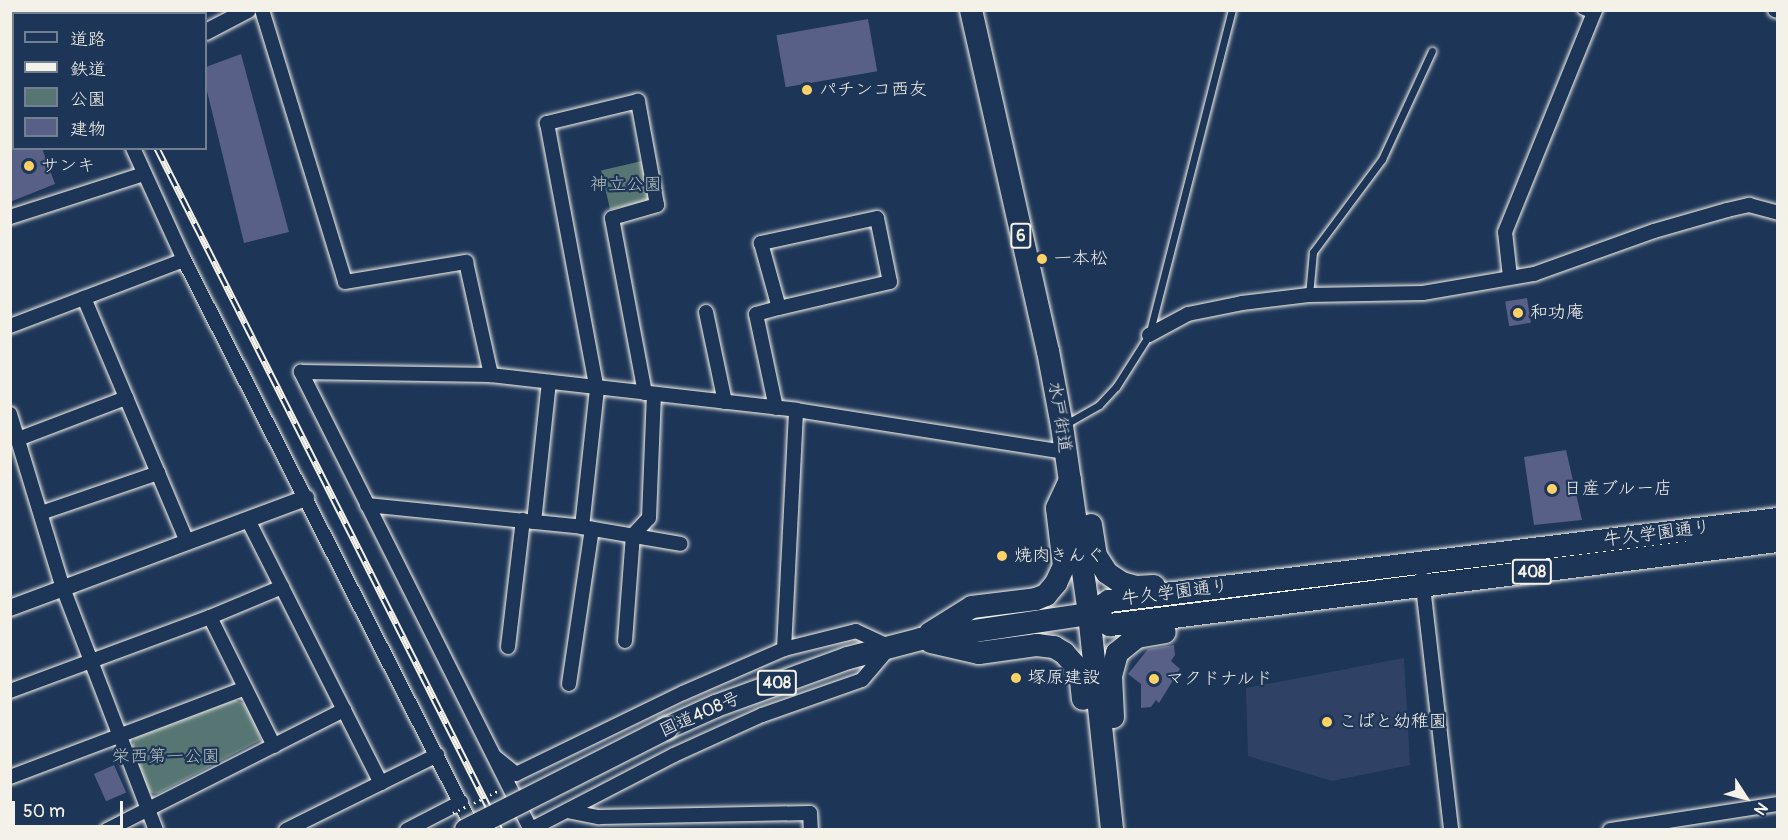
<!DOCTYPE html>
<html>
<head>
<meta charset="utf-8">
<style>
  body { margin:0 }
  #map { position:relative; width:1788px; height:840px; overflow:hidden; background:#1d3557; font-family:Pangolin,"Klee One",sans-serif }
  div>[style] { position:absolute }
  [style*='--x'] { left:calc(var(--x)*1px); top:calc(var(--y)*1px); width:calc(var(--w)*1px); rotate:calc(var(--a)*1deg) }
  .built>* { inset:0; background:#2f4265 }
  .green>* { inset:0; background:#567573; transform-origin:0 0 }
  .building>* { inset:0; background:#586087; transform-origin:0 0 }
  .path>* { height:3px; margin-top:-1.5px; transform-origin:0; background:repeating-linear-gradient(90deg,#f4f1e8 0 1.5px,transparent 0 6px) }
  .roads { filter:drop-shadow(0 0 2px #f4f1e8) drop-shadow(0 0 2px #f4f1e8) }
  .service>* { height:7px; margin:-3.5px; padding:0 3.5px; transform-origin:3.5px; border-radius:3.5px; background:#1d3557 }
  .minor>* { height:14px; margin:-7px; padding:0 7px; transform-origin:7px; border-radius:7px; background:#1d3557 }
  .tertiary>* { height:16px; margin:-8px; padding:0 8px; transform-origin:8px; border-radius:8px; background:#1d3557 }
  .trunk>* { height:22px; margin:-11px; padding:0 11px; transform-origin:11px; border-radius:11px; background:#1d3557 }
  .rail>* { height:7px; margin-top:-3.5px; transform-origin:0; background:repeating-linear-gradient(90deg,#1d3557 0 14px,#f4f1e8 0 28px); box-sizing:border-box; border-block:2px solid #f4f1e8 }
  .path-bridge>* { height:3px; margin-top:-1.5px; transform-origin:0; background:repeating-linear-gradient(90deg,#f4f1e8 0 1.5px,transparent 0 6px) }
  .bridges { filter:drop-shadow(0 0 2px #f4f1e8) drop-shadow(0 0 2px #f4f1e8) }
  .trunk-bridge>* { height:22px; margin:-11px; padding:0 11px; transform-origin:11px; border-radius:11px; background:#1d3557 }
  .dots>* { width:16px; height:16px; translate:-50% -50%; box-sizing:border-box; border:3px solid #1d3557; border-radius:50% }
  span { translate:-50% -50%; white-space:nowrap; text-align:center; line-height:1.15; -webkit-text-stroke:4.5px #1d3557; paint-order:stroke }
  .shield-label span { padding:2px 4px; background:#1d3557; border:2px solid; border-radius:4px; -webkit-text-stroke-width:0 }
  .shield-label { font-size:16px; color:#f4f1e8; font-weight:700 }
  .poi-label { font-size:18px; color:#f4f1e8 }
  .left { translate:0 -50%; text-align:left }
  .park-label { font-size:18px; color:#b5bfb9 }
  .street-label { font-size:18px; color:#f4f1e8 }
  .frame { position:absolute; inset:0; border:12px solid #f4f1e8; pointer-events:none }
  .legend { position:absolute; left:12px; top:12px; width:195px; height:138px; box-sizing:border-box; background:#1d3557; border:2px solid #738091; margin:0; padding:8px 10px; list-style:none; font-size:18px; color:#f4f1e8 }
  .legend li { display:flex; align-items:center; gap:12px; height:30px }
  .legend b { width:30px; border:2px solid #738091 }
  .north { position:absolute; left:1716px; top:768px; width:60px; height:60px; -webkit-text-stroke:4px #1d3557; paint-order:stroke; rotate:126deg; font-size:16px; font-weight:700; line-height:24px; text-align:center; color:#f4f1e8 }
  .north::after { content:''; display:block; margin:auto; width:21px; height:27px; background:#f4f1e8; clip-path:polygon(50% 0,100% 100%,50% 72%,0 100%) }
  .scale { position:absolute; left:12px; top:801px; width:111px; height:27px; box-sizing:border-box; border:3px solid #f4f1e8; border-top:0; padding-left:8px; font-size:18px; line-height:21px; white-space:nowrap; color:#f4f1e8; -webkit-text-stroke:4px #1d3557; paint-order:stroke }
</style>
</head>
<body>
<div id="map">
  <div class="built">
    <div style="clip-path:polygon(1404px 658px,1410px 765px,1332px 781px,1248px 756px,1246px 688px)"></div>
  </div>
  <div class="green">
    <div style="left:642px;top:161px;width:40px;height:42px;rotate:77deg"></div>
    <div style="clip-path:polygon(235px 700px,249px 705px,261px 740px,157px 794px,147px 792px,132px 745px,135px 738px)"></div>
  </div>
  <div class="building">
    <div style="left:868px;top:19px;width:53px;height:93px;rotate:80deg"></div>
    <div style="clip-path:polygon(241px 54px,289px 232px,244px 243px,206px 87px,206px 67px)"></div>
    <div style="clip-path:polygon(10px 148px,42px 148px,55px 184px,10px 202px)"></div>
    <div style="left:1527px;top:298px;width:25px;height:22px;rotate:81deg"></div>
    <div style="clip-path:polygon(1566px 450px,1582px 520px,1534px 525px,1524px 457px)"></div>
    <div style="clip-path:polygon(1174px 645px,1175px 655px,1171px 661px,1180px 669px,1159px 703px,1156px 700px,1151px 707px,1141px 708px,1141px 684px,1128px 674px,1148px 649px)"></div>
    <div style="left:114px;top:765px;width:30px;height:22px;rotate:66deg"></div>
  </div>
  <div class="path">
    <div style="--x:474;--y:803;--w:27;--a:-27"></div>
  </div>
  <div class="roads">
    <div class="service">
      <div style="--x:1581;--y:10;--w:12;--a:24"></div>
      <div style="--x:1309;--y:295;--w:43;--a:-84.7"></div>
      <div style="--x:1313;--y:252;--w:116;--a:-53.4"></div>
      <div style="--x:1382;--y:159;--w:119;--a:-65.2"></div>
      <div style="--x:1064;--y:425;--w:40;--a:-29.7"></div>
      <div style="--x:1099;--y:405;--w:25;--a:-47"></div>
      <div style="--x:1116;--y:387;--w:62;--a:-57.6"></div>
      <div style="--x:1149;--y:335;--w:335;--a:-75.7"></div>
    </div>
    <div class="minor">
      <div style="--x:67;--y:10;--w:4;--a:76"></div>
      <div style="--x:262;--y:10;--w:284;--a:73"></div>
      <div style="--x:345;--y:282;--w:123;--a:-9.4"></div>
      <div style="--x:466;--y:262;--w:116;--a:77.5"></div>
      <div style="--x:1775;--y:10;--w:3;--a:18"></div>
      <div style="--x:133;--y:148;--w:123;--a:65.5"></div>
      <div style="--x:184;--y:260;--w:640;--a:63.03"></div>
      <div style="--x:10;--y:217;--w:141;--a:-17.8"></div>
      <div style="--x:1510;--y:277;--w:45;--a:-96.3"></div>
      <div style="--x:1505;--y:232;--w:240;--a:-67.9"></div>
      <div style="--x:84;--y:298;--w:265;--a:67.1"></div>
      <div style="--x:706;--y:312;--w:92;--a:78.1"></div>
      <div style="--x:10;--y:326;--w:186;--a:-20.8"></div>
      <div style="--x:1149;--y:335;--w:44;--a:-28.3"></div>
      <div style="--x:1188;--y:314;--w:55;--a:-11.5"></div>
      <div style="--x:1242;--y:303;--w:67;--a:-6.8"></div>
      <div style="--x:1309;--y:295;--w:114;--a:-1"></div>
      <div style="--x:1423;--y:293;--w:113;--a:-9.7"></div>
      <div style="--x:1534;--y:274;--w:127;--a:-19.7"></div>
      <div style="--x:1654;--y:231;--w:76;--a:-16"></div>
      <div style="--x:1727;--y:210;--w:23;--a:-13"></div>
      <div style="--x:1749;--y:205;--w:30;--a:15"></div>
      <div style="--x:645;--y:393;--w:178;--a:-100.7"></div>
      <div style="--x:612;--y:218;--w:47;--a:-16.1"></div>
      <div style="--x:657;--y:205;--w:106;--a:-100.4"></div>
      <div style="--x:638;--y:101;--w:94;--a:166.4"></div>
      <div style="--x:547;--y:123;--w:271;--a:79.4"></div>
      <div style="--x:597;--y:389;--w:139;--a:96.2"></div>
      <div style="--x:582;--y:527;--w:100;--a:9.7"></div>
      <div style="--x:776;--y:408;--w:96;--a:-102"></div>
      <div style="--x:756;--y:314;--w:24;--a:-15"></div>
      <div style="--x:779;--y:308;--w:114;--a:-13.2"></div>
      <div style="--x:890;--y:282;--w:65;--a:-101.5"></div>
      <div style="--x:877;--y:218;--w:119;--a:167.8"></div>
      <div style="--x:761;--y:243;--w:67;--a:74.5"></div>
      <div style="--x:10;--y:414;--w:182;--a:73.1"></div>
      <div style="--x:63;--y:588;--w:259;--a:69"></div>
      <div style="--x:18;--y:439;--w:116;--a:-20.8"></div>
      <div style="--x:367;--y:505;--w:216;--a:5.8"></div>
      <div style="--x:41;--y:513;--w:124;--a:-18.9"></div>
      <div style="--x:248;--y:520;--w:295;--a:63.2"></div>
      <div style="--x:534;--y:522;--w:141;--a:-83.9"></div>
      <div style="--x:1422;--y:578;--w:254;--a:83.4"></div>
      <div style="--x:210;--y:617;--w:144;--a:63.6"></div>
      <div style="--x:625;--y:641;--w:106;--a:-85.7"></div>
      <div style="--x:633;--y:535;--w:23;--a:-47"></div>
      <div style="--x:649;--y:518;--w:124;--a:-87.7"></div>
      <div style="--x:508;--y:647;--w:128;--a:-83.3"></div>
      <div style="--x:784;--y:649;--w:239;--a:-87.1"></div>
      <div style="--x:569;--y:684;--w:157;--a:-81.6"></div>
      <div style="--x:10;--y:691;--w:213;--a:-20.3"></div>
      <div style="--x:210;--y:617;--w:78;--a:-22.6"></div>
      <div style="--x:495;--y:757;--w:27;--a:39"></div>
      <div style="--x:516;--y:774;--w:186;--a:-25.9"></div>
      <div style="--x:683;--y:693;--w:110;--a:-23.5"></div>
      <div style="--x:784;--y:649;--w:74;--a:-14"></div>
      <div style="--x:856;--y:631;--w:38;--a:25"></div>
      <div style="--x:890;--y:647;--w:43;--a:130.3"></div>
      <div style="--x:862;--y:680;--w:106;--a:160.7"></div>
      <div style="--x:762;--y:715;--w:97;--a:155.6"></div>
      <div style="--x:674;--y:755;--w:161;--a:152.6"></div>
      <div style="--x:10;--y:777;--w:251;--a:-20.7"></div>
      <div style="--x:567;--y:811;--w:33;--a:11"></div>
      <div style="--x:599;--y:817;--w:211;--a:-1.1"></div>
      <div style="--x:810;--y:813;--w:17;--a:87"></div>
      <div style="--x:107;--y:830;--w:266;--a:-26.9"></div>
      <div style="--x:286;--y:830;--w:169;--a:-26.4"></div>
      <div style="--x:407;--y:830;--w:61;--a:-27.4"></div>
      <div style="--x:531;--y:830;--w:513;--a:-116.67"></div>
      <div style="--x:301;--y:372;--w:190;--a:0.9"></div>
      <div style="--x:491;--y:375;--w:307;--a:6.5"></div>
      <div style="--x:796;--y:410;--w:272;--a:8.9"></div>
      <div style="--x:1610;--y:830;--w:170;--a:-8.8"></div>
    </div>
    <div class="tertiary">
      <div style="--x:206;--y:32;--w:47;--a:-27.6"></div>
      <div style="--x:10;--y:117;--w:4;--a:-14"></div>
      <div style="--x:10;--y:608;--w:316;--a:-20.4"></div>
    </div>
    <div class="trunk">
      <div style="--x:971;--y:10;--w:350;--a:77.3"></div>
      <div style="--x:1048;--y:351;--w:76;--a:79.4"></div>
      <div style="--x:1062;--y:426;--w:190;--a:81.8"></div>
      <div style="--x:1089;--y:614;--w:217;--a:83.9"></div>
      <div style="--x:1091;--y:525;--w:31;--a:81"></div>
      <div style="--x:1096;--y:556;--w:20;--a:57"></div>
      <div style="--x:1107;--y:573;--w:18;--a:34"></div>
      <div style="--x:1122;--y:583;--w:15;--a:16"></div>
      <div style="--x:1136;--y:587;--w:18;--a:-3"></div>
      <div style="--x:1089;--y:614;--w:24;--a:28"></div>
      <div style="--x:1110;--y:625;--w:673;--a:-7.17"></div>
      <div style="--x:930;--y:633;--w:49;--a:-31.8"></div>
      <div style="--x:972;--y:607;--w:64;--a:-7.1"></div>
      <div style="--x:1036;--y:599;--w:11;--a:-22"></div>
      <div style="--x:1046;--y:595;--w:16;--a:-50"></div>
      <div style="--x:1056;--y:583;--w:19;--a:-65"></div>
      <div style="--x:1064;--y:566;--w:58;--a:-96.9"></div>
      <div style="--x:1057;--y:508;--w:31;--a:-65"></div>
      <div style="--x:931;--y:642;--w:49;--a:12.9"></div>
      <div style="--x:979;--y:653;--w:59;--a:-7.9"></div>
      <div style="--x:1037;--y:645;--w:17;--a:7"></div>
      <div style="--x:1054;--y:647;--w:12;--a:31"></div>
      <div style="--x:1064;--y:653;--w:24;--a:48"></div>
      <div style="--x:1080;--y:671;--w:28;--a:84"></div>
      <div style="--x:1113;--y:717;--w:41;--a:-92.8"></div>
      <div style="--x:1111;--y:676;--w:24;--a:-75"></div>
      <div style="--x:1117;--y:653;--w:26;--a:-39"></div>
      <div style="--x:1137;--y:637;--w:28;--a:-10"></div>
      <div style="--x:667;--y:728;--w:54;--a:-24.2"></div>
      <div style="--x:716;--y:706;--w:140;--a:-20"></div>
      <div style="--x:848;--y:658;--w:75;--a:-14.6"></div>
      <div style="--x:921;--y:639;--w:170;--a:-8.5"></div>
      <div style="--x:1089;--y:614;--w:24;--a:-33"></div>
      <div style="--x:1109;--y:601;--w:674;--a:-6.99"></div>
    </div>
  </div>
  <div class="rail">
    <div style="--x:97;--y:10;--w:4;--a:63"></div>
    <div style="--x:157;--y:148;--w:763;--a:63.3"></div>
  </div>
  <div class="path-bridge">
    <div style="--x:453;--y:813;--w:16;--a:-27"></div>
  </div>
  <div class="bridges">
    <div class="trunk-bridge">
      <div style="--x:466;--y:830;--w:225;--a:-26.9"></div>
    </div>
  </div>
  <div class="dots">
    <div style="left:807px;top:90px;background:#ffd166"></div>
    <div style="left:29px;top:166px;background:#ffd166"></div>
    <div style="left:1042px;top:259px;background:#ffd166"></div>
    <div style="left:1518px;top:313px;background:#ffd166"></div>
    <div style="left:1552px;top:489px;background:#ffd166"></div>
    <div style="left:1002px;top:556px;background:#ffd166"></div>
    <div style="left:1016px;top:678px;background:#ffd166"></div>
    <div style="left:1154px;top:679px;background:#ffd166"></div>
    <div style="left:1327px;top:722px;background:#ffd166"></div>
  </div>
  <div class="shield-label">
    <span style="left:1021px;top:236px">6</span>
    <span style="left:1532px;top:572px">408</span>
    <span style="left:777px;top:683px">408</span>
  </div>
  <div class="poi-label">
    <span class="left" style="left:819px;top:90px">パチンコ西友</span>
    <span class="left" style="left:41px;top:166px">サンキ</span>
    <span class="left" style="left:1054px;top:259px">一本松</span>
    <span class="left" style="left:1530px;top:313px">和功庵</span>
    <span class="left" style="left:1564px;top:489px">日産ブルー店</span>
    <span class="left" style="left:1014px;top:556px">焼肉きんぐ</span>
    <span class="left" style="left:1028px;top:678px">塚原建設</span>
    <span class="left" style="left:1166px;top:679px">マクドナルド</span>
    <span class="left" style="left:1339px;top:722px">こばと幼稚園</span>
  </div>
  <div class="park-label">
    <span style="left:626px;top:185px">神立公園</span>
    <span style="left:166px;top:757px">栄西第一公園</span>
  </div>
  <div class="street-label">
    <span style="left:1059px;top:417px;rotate:81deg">水戸街道</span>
    <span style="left:1657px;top:534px;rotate:-7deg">牛久学園通り</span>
    <span style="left:1175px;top:593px;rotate:-7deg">牛久学園通り</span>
    <span style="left:700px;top:715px;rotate:-24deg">国道408号</span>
  </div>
  <div class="frame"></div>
  <ul class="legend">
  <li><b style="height:8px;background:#1d3557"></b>道路</li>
  <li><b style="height:8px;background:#f4f1e8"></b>鉄道</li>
  <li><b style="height:16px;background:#567573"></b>公園</li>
  <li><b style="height:16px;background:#586087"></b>建物</li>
  </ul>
  <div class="north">N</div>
  <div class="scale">50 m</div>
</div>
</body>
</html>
